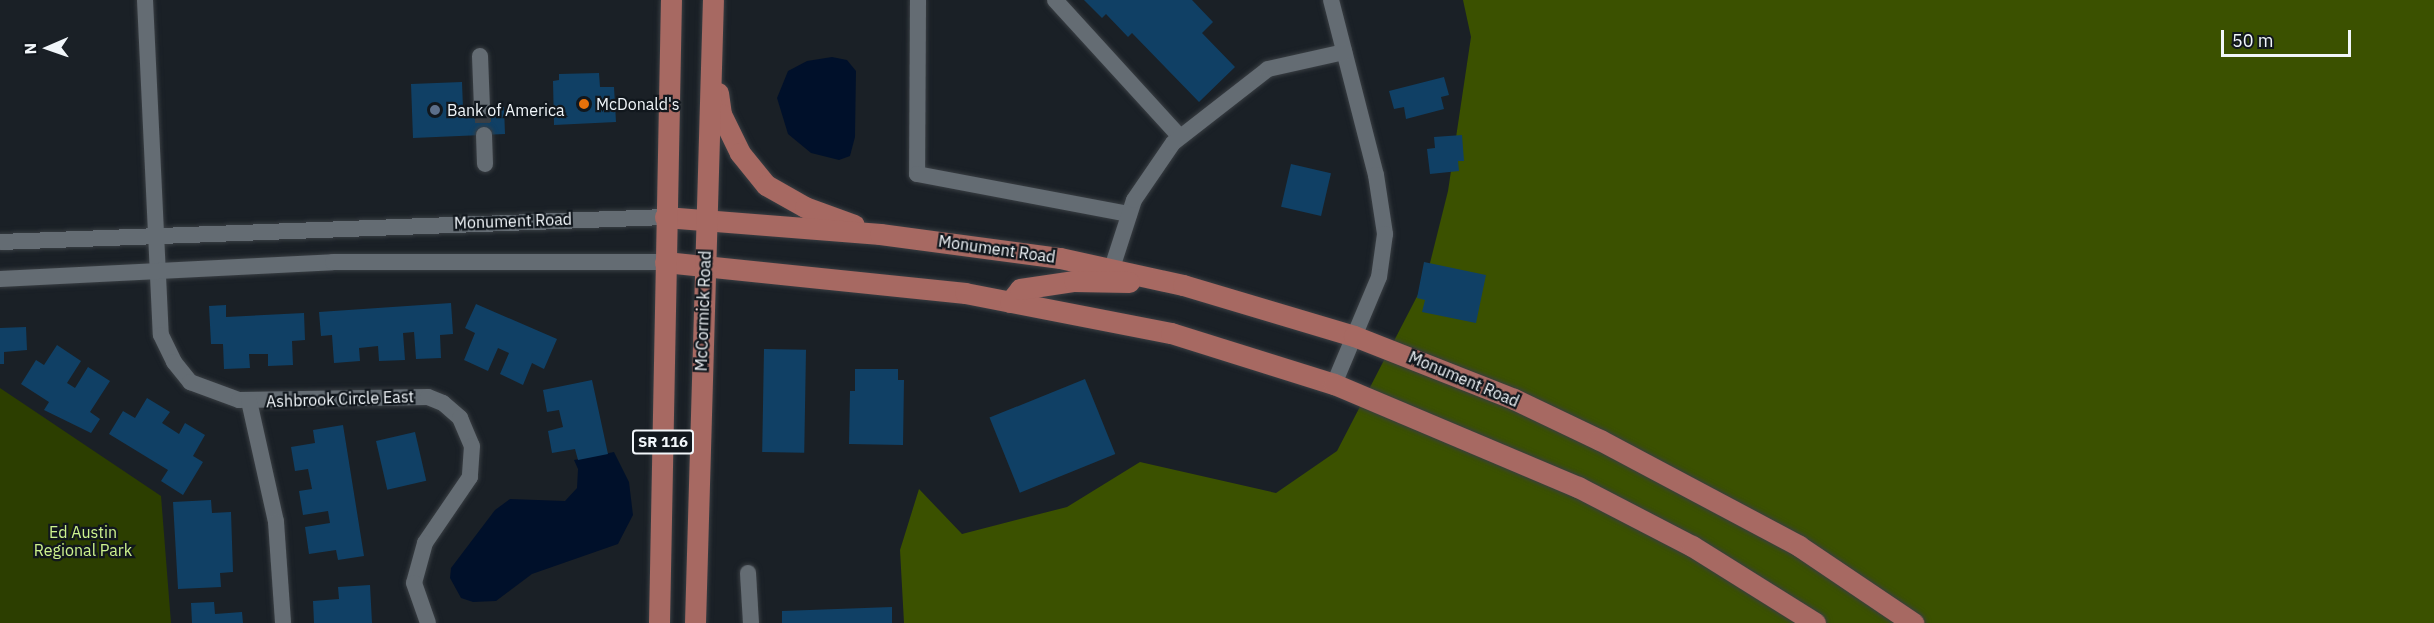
<!DOCTYPE html>
<html>
<head>
<meta charset="utf-8">
<style>
  body { margin:0 }
  #map { position:relative; width:2434px; height:623px; overflow:hidden; background:#1a2026; font-family:"IBM Plex Sans",sans-serif }
  div>[style] { position:absolute }
  [style*='--x'] { left:calc(var(--x)*1px); top:calc(var(--y)*1px); width:calc(var(--w)*1px); rotate:calc(var(--a)*1deg) }
  .green>* { inset:0; background:#2c3e00 }
  .forest>* { inset:0; background:#3b5100 }
  .water>* { inset:0; background:#00102a }
  .building>* { inset:0; background:#104065; transform-origin:0 0 }
  .minor-tunnel>* { height:16px; margin-top:-8px; transform-origin:0; background:repeating-linear-gradient(90deg,#3a4046 0 16px,transparent 0 24px) }
  .roads { filter:drop-shadow(0 0 2px #393e43) drop-shadow(0 0 2px #393e43) }
  .minor>* { height:16px; margin:-8px; padding:0 8px; transform-origin:8px; border-radius:8px; background:#646c73 }
  .major>* { height:21px; margin:-10.5px; padding:0 10.5px; transform-origin:10.5px; border-radius:10.5px; background:#a76962 }
  .dots>* { width:16px; height:16px; translate:-50% -50%; box-sizing:border-box; border:3px solid #11171d; border-radius:50% }
  span { translate:-50% -50%; white-space:nowrap; text-align:center; line-height:1.15; -webkit-text-stroke:4.5px #11171d; paint-order:stroke }
  .shield-label span { padding:2px 4px; background:#11171d; border:2px solid; border-radius:4px; -webkit-text-stroke-width:0 }
  .shield-label { font-size:15px; color:#f1f6fa; font-weight:700 }
  .poi-label { font-size:16px; color:#f1f6fa }
  .left { translate:0 -50%; text-align:left }
  .street-label { font-size:16px; color:#f1f6fa }
  .park-label { font-size:16px; color:#cdf28e }
  .north { position:absolute; left:18px; top:18px; width:60px; height:60px; -webkit-text-stroke:4px #11171d; paint-order:stroke; rotate:268deg; font-size:16px; font-weight:700; line-height:24px; text-align:center; color:#f1f6fa }
  .north::after { content:''; display:block; margin:auto; width:21px; height:27px; background:#f1f6fa; clip-path:polygon(50% 0,100% 100%,50% 72%,0 100%) }
  .scale { position:absolute; left:2221px; top:30px; width:130px; height:27px; box-sizing:border-box; border:3px solid #f1f6fa; border-top:0; padding-left:8px; font-size:18px; line-height:21px; white-space:nowrap; color:#f1f6fa; -webkit-text-stroke:4px #11171d; paint-order:stroke }
</style>
</head>
<body>
<div id="map">
  <div class="green">
    <div style="clip-path:polygon(0 388px,161px 496px,171px 623px,0 623px)"></div>
  </div>
  <div class="forest">
    <div style="clip-path:polygon(1463px 0,2434px 0,2434px 623px,904px 623px,900px 550px,919px 489px,962px 534px,1067px 507px,1140px 462px,1276px 493px,1337px 451px,1426px 279px,1448px 191px,1471px 37px)"></div>
  </div>
  <div class="water">
    <div style="clip-path:polygon(832px 57px,847px 60px,856px 71px,855px 137px,850px 156px,839px 160px,811px 153px,788px 134px,777px 98px,788px 71px,807px 61px)"></div>
    <div style="clip-path:polygon(614px 452px,629px 482px,633px 515px,618px 544px,532px 574px,496px 601px,473px 602px,461px 598px,450px 578px,451px 568px,495px 510px,510px 499px,565px 501px,577px 488px,578px 469px,574px 460px)"></div>
  </div>
  <div class="building">
    <div style="clip-path:polygon(1084px 0,1192px 0,1213px 22px,1202px 33px,1235px 67px,1199px 102px,1132px 33px,1128px 37px,1106px 14px,1102px 18px)"></div>
    <div style="clip-path:polygon(599px 73px,600px 87px,614px 87px,616px 122px,554px 125px,553px 81px,559px 80px,559px 74px)"></div>
    <div style="clip-path:polygon(1444px 77px,1449px 95px,1441px 97px,1444px 109px,1406px 119px,1404px 107px,1394px 109px,1389px 91px)"></div>
    <div style="clip-path:polygon(462px 82px,463px 108px,504px 107px,505px 134px,413px 138px,411px 84px)"></div>
    <div style="clip-path:polygon(1462px 135px,1464px 161px,1458px 161px,1459px 171px,1430px 174px,1427px 149px,1435px 148px,1434px 137px)"></div>
    <div style="left:1291px;top:164px;width:41px;height:44px;rotate:13deg"></div>
    <div style="clip-path:polygon(1424px 262px,1486px 275px,1476px 323px,1422px 312px,1425px 300px,1417px 298px)"></div>
    <div style="clip-path:polygon(451px 303px,453px 334px,440px 335px,441px 358px,416px 359px,414px 332px,403px 333px,405px 360px,379px 361px,378px 346px,359px 348px,360px 361px,334px 363px,332px 335px,321px 336px,319px 312px)"></div>
    <div style="clip-path:polygon(476px 304px,557px 339px,544px 369px,532px 363px,523px 385px,500px 374px,509px 353px,498px 348px,488px 371px,464px 360px,475px 333px,465px 328px)"></div>
    <div style="clip-path:polygon(226px 305px,226px 317px,304px 313px,305px 340px,292px 341px,293px 365px,268px 366px,268px 354px,249px 354px,250px 368px,224px 369px,223px 344px,211px 344px,209px 306px)"></div>
    <div style="clip-path:polygon(26px 327px,27px 350px,4px 352px,4px 364px,0 364px,0 328px)"></div>
    <div style="clip-path:polygon(57px 345px,81px 361px,67px 383px,75px 388px,88px 367px,110px 381px,90px 412px,100px 419px,91px 433px,44px 410px,49px 402px,21px 384px,36px 360px,44px 365px)"></div>
    <div style="left:764px;top:349px;width:42px;height:103px;rotate:1deg"></div>
    <div style="clip-path:polygon(855px 369px,898px 369px,898px 380px,904px 380px,903px 445px,849px 444px,850px 391px,855px 391px)"></div>
    <div style="left:1085px;top:379px;width:81px;height:103px;rotate:68deg"></div>
    <div style="clip-path:polygon(592px 380px,608px 454px,578px 460px,575px 449px,552px 453px,548px 431px,563px 427px,559px 410px,547px 412px,543px 390px)"></div>
    <div style="clip-path:polygon(147px 398px,170px 412px,162px 423px,179px 434px,185px 423px,205px 435px,193px 456px,203px 462px,183px 495px,161px 481px,168px 470px,109px 434px,123px 411px,135px 418px)"></div>
    <div style="clip-path:polygon(343px 425px,364px 556px,338px 560px,336px 550px,309px 554px,305px 527px,330px 523px,328px 511px,303px 515px,299px 491px,312px 489px,308px 469px,295px 471px,291px 447px,315px 443px,313px 430px)"></div>
    <div style="left:415px;top:432px;width:50px;height:40px;rotate:77deg"></div>
    <div style="clip-path:polygon(211px 500px,212px 513px,231px 512px,233px 572px,220px 573px,221px 587px,178px 589px,173px 502px)"></div>
    <div style="clip-path:polygon(370px 585px,372px 623px,314px 623px,313px 601px,339px 599px,338px 587px)"></div>
    <div style="clip-path:polygon(214px 602px,215px 614px,242px 612px,243px 623px,192px 623px,191px 603px)"></div>
    <div style="clip-path:polygon(892px 607px,892px 623px,782px 623px,782px 611px)"></div>
  </div>
  <div class="minor-tunnel">
    <div style="--x:482;--y:107;--w:28;--a:86"></div>
  </div>
  <div class="roads">
    <div class="minor">
      <div style="--x:145;--y:0;--w:335;--a:87.3"></div>
      <div style="--x:161;--y:335;--w:30;--a:64"></div>
      <div style="--x:174;--y:362;--w:26;--a:51"></div>
      <div style="--x:190;--y:382;--w:52;--a:20.2"></div>
      <div style="--x:239;--y:400;--w:189;--a:-0.9"></div>
      <div style="--x:428;--y:397;--w:16;--a:22"></div>
      <div style="--x:443;--y:403;--w:23;--a:41"></div>
      <div style="--x:460;--y:418;--w:30;--a:67"></div>
      <div style="--x:472;--y:446;--w:31;--a:94"></div>
      <div style="--x:470;--y:477;--w:80;--a:124.3"></div>
      <div style="--x:425;--y:543;--w:41;--a:105.4"></div>
      <div style="--x:414;--y:583;--w:42;--a:70.7"></div>
      <div style="--x:918;--y:0;--w:174;--a:90.3"></div>
      <div style="--x:917;--y:174;--w:216;--a:10.7"></div>
      <div style="--x:1055;--y:0;--w:185;--a:47.6"></div>
      <div style="--x:1331;--y:0;--w:181;--a:75.6"></div>
      <div style="--x:1376;--y:175;--w:60;--a:81.3"></div>
      <div style="--x:1385;--y:234;--w:43;--a:97.9"></div>
      <div style="--x:1379;--y:277;--w:116;--a:112.8"></div>
      <div style="--x:480;--y:56;--w:51;--a:87.8"></div>
      <div style="--x:484;--y:135;--w:29;--a:88"></div>
      <div style="--x:0;--y:242;--w:665;--a:-2.15"></div>
      <div style="--x:1112;--y:268;--w:71;--a:-72.1"></div>
      <div style="--x:1134;--y:200;--w:69;--a:-55.6"></div>
      <div style="--x:1173;--y:143;--w:120;--a:-37.9"></div>
      <div style="--x:1268;--y:69;--w:78;--a:-12.6"></div>
      <div style="--x:0;--y:279;--w:333;--a:-2.9"></div>
      <div style="--x:333;--y:262;--w:332;--a:0"></div>
      <div style="--x:249;--y:401;--w:124;--a:77.4"></div>
      <div style="--x:276;--y:522;--w:101;--a:86"></div>
      <div style="--x:748;--y:573;--w:50;--a:86.6"></div>
    </div>
    <div class="major">
      <div style="--x:718;--y:93;--w:21;--a:82"></div>
      <div style="--x:721;--y:114;--w:43;--a:64"></div>
      <div style="--x:740;--y:153;--w:41;--a:50.9"></div>
      <div style="--x:766;--y:185;--w:45;--a:29.4"></div>
      <div style="--x:805;--y:207;--w:52;--a:20.2"></div>
      <div style="--x:665;--y:217;--w:216;--a:4.5"></div>
      <div style="--x:880;--y:234;--w:182;--a:7.6"></div>
      <div style="--x:1060;--y:258;--w:126;--a:12.4"></div>
      <div style="--x:1183;--y:285;--w:178;--a:16.6"></div>
      <div style="--x:1354;--y:336;--w:172;--a:21.5"></div>
      <div style="--x:1514;--y:399;--w:95;--a:25.5"></div>
      <div style="--x:1600;--y:440;--w:225;--a:28"></div>
      <div style="--x:1799;--y:546;--w:138;--a:34"></div>
      <div style="--x:665;--y:262;--w:302;--a:5.9"></div>
      <div style="--x:965;--y:293;--w:210;--a:11"></div>
      <div style="--x:1171;--y:333;--w:171;--a:17.4"></div>
      <div style="--x:1334;--y:384;--w:265;--a:22.9"></div>
      <div style="--x:1578;--y:487;--w:128;--a:27.4"></div>
      <div style="--x:1692;--y:546;--w:145;--a:32"></div>
      <div style="--x:1010;--y:302;--w:16;--a:-52"></div>
      <div style="--x:1020;--y:289;--w:55;--a:-8.4"></div>
      <div style="--x:1074;--y:281;--w:55;--a:1"></div>
      <div style="--x:659;--y:623;--w:623;--a:-88.9"></div>
      <div style="--x:695;--y:623;--w:623;--a:-88.35"></div>
    </div>
  </div>
  <div class="dots">
    <div style="left:584px;top:104px;background:#e8710a"></div>
    <div style="left:435px;top:110px;background:#5c6f8a"></div>
  </div>
  <div class="shield-label">
    <span style="left:663px;top:442px">SR 116</span>
  </div>
  <div class="poi-label">
    <span class="left" style="left:596px;top:104px">McDonald's</span>
    <span class="left" style="left:447px;top:110px">Bank of America</span>
  </div>
  <div class="street-label">
    <span style="left:513px;top:221px;rotate:-2deg">Monument Road</span>
    <span style="left:997px;top:249px;rotate:8deg">Monument Road</span>
    <span style="left:703px;top:311px;rotate:-88deg">McCormick Road</span>
    <span style="left:1464px;top:379px;rotate:23deg">Monument Road</span>
    <span style="left:340px;top:399px;rotate:-2deg">Ashbrook Circle East</span>
  </div>
  <div class="park-label">
    <span style="left:83px;top:541px">Ed Austin<br>Regional Park</span>
  </div>
  <div class="north">N</div>
  <div class="scale">50 m</div>
</div>
</body>
</html>
